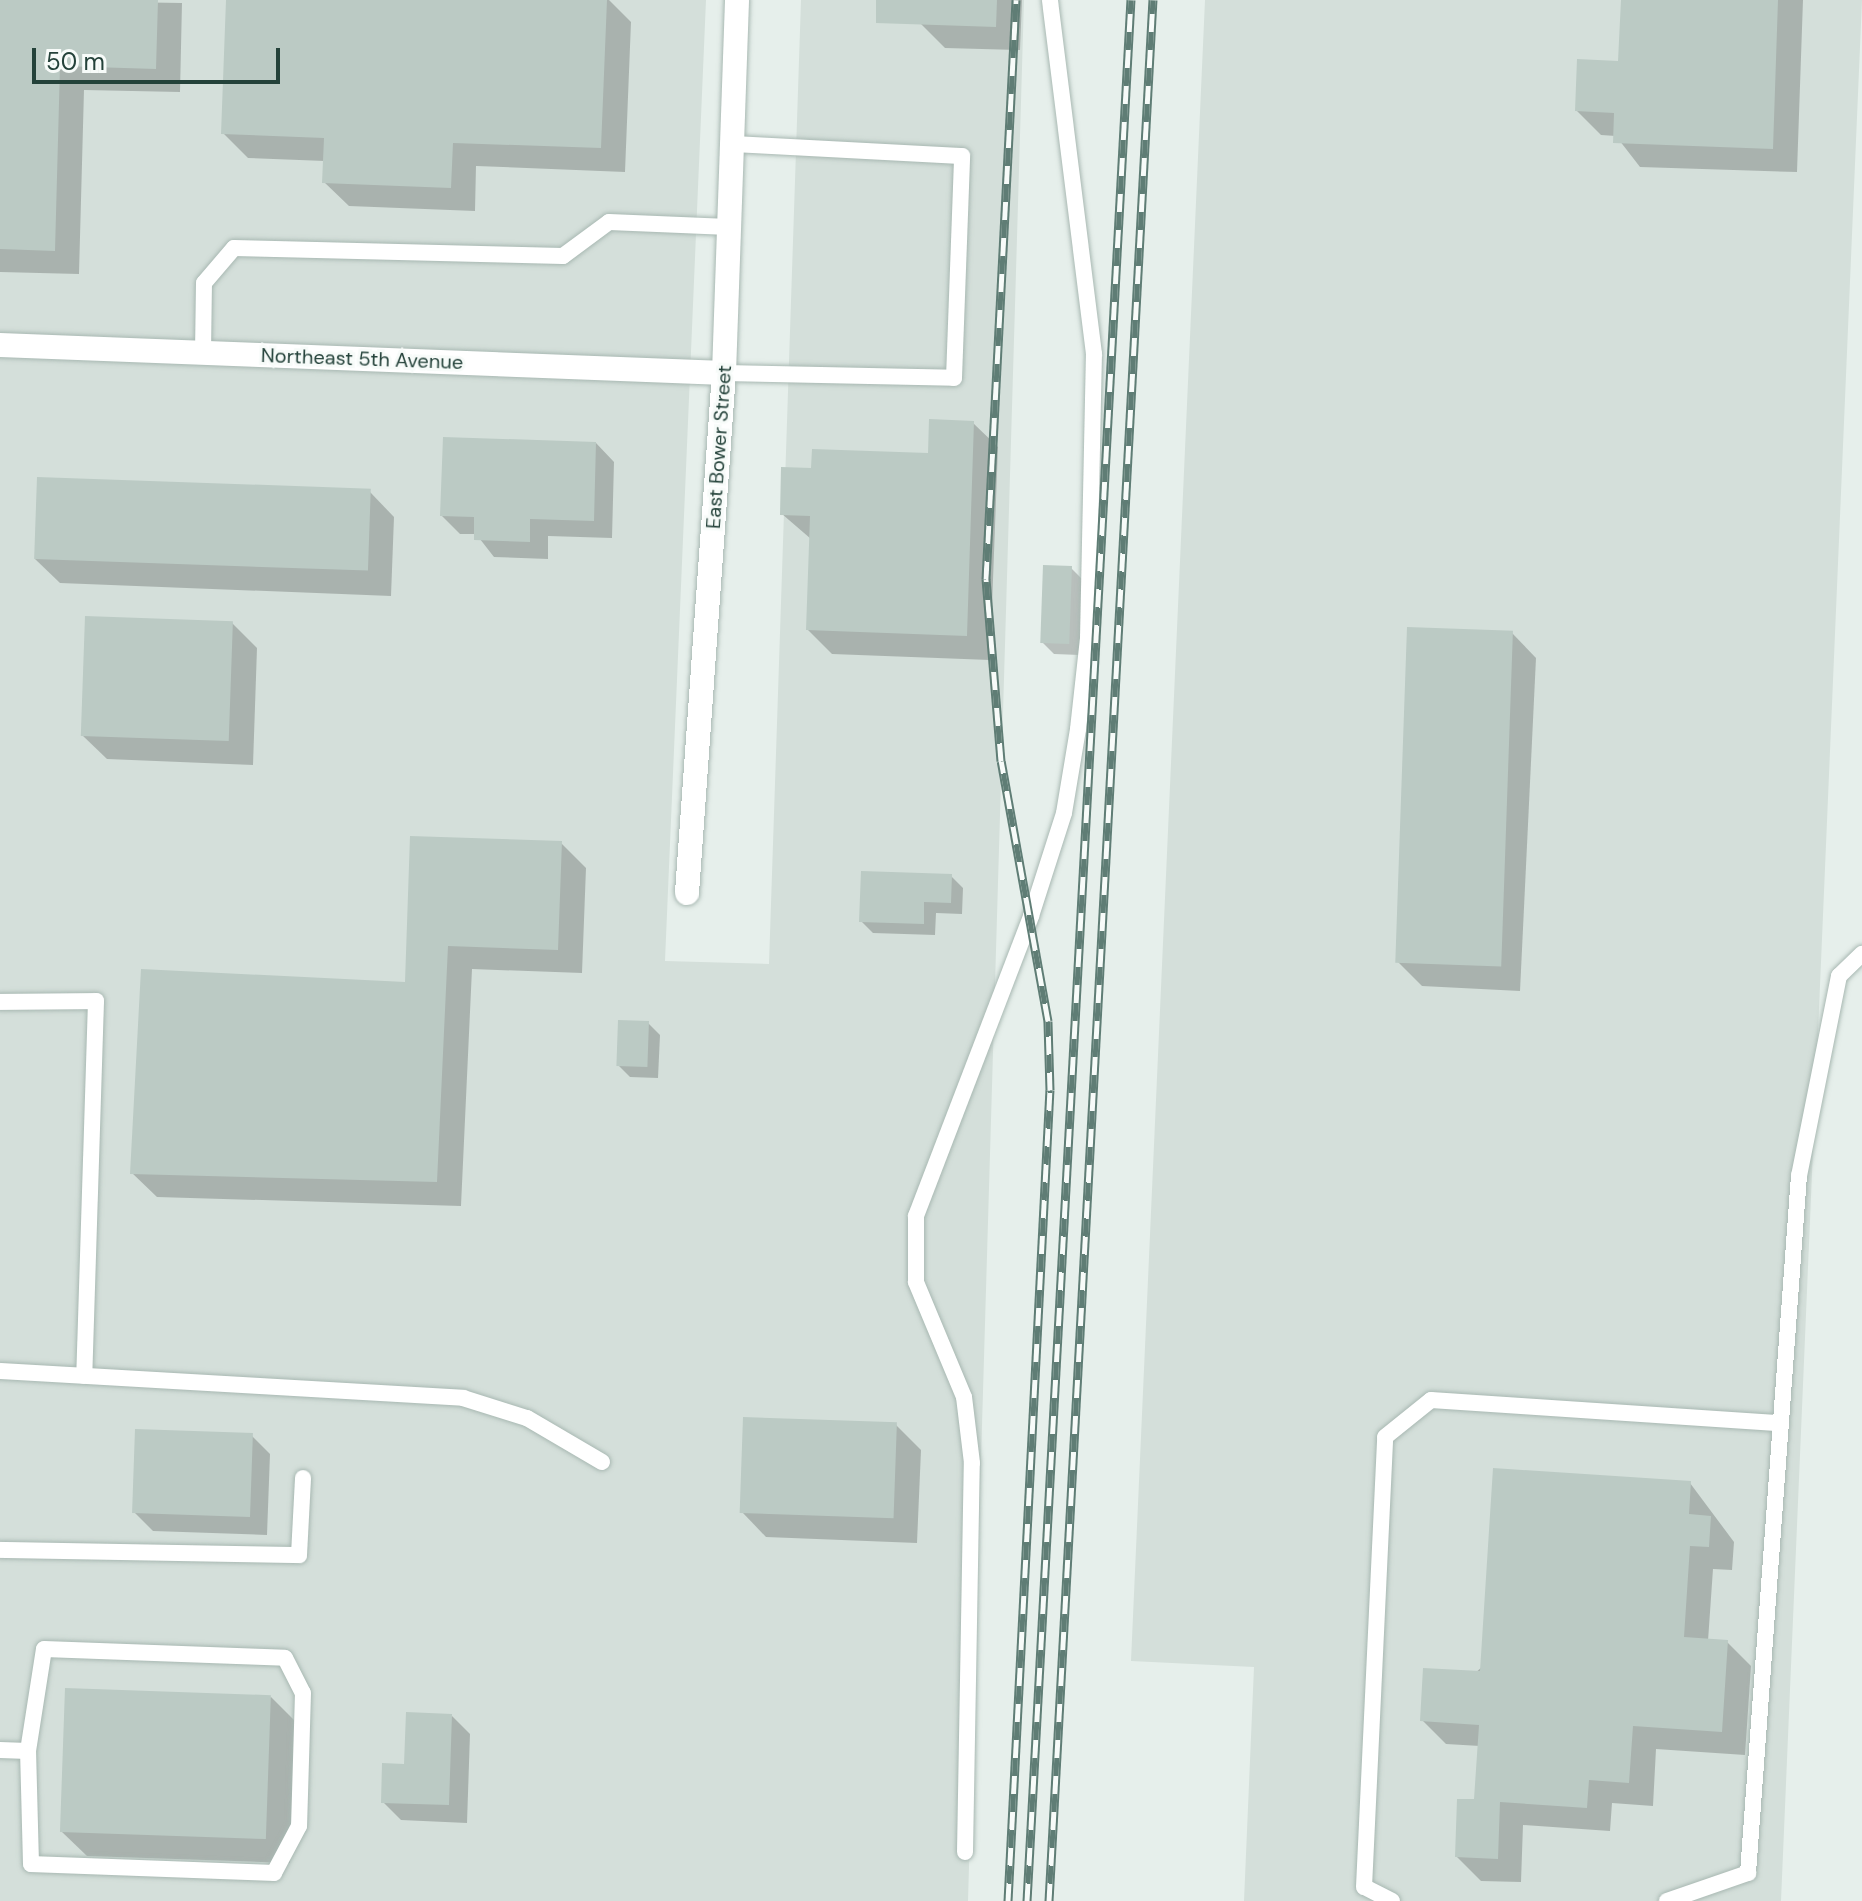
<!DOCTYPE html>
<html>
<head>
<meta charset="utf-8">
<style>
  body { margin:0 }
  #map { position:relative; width:1862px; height:1901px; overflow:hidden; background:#e6efeb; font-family:"DM Sans",sans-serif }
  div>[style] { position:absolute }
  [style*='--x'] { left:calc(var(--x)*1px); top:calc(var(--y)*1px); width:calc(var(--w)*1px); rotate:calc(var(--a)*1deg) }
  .built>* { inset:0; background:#d4dfda }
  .shadow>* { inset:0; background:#0003 }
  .building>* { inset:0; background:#bbcac4; transform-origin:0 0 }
  .roads { filter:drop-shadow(0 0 2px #a8b8b2) drop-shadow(0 0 2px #a8b8b2) }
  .service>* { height:16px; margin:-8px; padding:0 8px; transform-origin:8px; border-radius:8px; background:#fff }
  .minor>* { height:24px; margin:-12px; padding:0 12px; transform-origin:12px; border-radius:12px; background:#fff }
  .rail>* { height:9px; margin-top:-4.5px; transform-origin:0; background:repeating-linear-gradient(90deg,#f7fbf9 0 18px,#5f7d75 0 36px); box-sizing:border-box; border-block:2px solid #5f7d75 }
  span { translate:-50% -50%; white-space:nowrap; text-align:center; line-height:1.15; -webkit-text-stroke:6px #f7fbf9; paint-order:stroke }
  .street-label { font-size:20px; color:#24423a }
  .scale { position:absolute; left:32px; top:48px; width:248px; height:36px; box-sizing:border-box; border:4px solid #24423a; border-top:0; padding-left:10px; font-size:24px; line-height:28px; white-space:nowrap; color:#24423a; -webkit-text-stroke:6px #f7fbf9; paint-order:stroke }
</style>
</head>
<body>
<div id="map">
  <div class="built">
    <div style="clip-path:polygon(0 0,706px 0,665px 961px,769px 964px,801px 0,1024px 0,968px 1901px,0 1901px)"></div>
    <div style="clip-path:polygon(1205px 0,1862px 0,1781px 1901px,1244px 1901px,1254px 1667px,1131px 1661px)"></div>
  </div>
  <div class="shadow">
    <div style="clip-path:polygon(0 0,182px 3px,180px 92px,84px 90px,79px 274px,0 272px)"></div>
    <div style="clip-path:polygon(228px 0,609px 0,631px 22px,625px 172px,476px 166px,475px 211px,349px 206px,324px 182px,325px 161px,248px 158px,223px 133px)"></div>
    <div style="clip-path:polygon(921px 0,1022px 0,1020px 50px,945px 48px,920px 23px)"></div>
    <div style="clip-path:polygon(1623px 0,1803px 0,1797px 172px,1640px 167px,1616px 136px,1601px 135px,1577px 111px,1620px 63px)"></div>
    <div style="clip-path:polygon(973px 423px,998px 447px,990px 660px,832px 654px,808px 630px,811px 539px,782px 514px,813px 470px,930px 455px)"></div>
    <div style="clip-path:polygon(596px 443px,614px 462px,612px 538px,548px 536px,548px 559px,494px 557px,476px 534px,460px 534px,442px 516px)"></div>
    <div style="clip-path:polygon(370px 492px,394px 517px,391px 596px,60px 583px,35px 559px)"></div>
    <div style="clip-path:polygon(1071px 568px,1083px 580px,1080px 655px,1054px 654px,1042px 642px)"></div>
    <div style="clip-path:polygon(232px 623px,257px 648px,253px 765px,107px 759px,82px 735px)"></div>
    <div style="clip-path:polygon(1512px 633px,1536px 658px,1520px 991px,1422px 986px,1398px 962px)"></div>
    <div style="clip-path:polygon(412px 838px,561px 843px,586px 868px,582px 973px,472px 969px,461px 1206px,157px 1197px,132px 1173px,407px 985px)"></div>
    <div style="clip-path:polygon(951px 876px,963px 888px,962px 914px,936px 913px,935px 935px,873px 933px,861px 921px)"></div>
    <div style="clip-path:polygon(648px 1023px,660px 1035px,658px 1078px,630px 1077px,618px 1065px)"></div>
    <div style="clip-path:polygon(896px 1425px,921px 1450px,917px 1543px,766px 1537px,742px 1512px)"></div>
    <div style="clip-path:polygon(252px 1436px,270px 1454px,267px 1535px,153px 1531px,135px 1513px)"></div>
    <div style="clip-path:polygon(1690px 1483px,1734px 1542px,1732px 1570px,1713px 1569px,1708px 1641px,1727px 1642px,1751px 1666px,1745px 1755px,1656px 1749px,1653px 1806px,1612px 1803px,1610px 1831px,1523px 1825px,1521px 1882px,1481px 1881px,1457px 1857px,1476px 1801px,1480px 1746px,1446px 1744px,1422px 1720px)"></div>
    <div style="clip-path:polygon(271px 1697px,295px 1721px,290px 1863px,87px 1856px,62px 1832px)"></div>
    <div style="clip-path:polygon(452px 1716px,470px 1734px,467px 1823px,401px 1820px,383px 1802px)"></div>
  </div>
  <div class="building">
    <div style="clip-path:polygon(0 0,158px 0,156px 69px,60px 66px,55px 251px,0 249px)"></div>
    <div style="clip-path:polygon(226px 0,607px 0,601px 148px,453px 143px,451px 188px,322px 183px,324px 138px,221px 134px)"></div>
    <div style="clip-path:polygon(876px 0,997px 0,996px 27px,876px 23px)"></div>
    <div style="clip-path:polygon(1621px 0,1778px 0,1773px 149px,1613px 143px,1614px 113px,1575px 111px,1577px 59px,1618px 61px)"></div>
    <div style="clip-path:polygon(929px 419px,974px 421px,967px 636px,806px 630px,810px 516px,780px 515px,781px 467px,811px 468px,812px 449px,928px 453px)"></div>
    <div style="clip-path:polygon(443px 437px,596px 442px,594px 521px,530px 519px,530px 542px,474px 540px,474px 517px,440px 516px)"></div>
    <div style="left:37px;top:477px;width:334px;height:82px;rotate:2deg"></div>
    <div style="left:1043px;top:565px;width:29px;height:78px;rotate:2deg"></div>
    <div style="left:85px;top:616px;width:148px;height:120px;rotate:2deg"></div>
    <div style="left:1407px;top:627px;width:106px;height:336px;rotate:2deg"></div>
    <div style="clip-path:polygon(410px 836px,562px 841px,558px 950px,448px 946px,437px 1182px,130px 1174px,141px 969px,405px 982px)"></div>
    <div style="clip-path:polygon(861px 871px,952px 874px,951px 903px,924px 902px,924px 924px,859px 922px)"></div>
    <div style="left:618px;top:1020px;width:31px;height:46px;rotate:2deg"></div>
    <div style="left:743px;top:1417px;width:154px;height:96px;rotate:2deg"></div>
    <div style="left:135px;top:1429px;width:118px;height:84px;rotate:2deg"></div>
    <div style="clip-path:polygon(1493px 1468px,1691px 1481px,1689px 1514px,1711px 1516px,1709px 1547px,1690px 1546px,1684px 1637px,1728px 1640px,1722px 1732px,1633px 1726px,1629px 1783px,1589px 1780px,1587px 1808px,1500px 1802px,1498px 1859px,1455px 1857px,1457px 1799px,1474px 1799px,1479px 1725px,1420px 1721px,1423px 1668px,1480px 1671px)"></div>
    <div style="left:65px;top:1688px;width:206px;height:144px;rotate:2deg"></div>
    <div style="clip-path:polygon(406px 1712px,452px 1714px,449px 1805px,381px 1803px,382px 1763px,404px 1764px)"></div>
  </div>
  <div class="roads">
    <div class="service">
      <div style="--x:203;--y:353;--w:70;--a:-89.2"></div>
      <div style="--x:204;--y:283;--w:46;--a:-49.4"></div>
      <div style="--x:234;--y:248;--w:329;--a:1.4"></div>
      <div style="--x:563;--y:256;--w:57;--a:-36.5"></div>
      <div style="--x:609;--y:222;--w:120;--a:2.4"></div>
      <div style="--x:724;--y:373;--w:230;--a:1.2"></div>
      <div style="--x:954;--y:378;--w:222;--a:-87.9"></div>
      <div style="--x:962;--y:156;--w:230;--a:-177"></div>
      <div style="--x:0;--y:1002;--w:96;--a:-0.6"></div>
      <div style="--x:96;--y:1001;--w:375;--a:91.8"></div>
      <div style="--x:0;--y:1371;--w:464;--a:3.3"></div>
      <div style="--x:463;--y:1398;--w:67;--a:17.4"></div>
      <div style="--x:527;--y:1418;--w:87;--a:30.4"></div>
      <div style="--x:0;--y:1550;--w:299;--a:1"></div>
      <div style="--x:299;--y:1555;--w:77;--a:-87"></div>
      <div style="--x:44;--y:1649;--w:241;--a:2.1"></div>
      <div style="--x:285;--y:1658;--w:39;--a:63"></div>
      <div style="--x:303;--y:1693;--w:133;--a:91.7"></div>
      <div style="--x:299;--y:1826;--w:53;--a:118"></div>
      <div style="--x:274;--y:1873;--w:243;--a:-177.9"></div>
      <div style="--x:31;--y:1864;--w:113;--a:-91.5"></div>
      <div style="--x:28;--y:1751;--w:103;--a:-81.1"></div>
      <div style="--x:0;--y:1750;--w:28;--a:2"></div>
      <div style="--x:965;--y:1852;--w:389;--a:-89"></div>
      <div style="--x:972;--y:1463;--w:66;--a:-96.9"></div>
      <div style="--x:964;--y:1397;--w:125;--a:-112.7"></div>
      <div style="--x:916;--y:1282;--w:66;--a:-90"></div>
      <div style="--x:916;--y:1216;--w:321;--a:-69"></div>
      <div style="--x:1031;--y:916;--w:108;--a:-72.2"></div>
      <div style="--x:1064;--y:813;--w:85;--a:-80.5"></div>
      <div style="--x:1078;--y:729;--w:92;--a:-83.7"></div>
      <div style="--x:1088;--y:638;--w:284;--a:-88.8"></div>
      <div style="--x:1094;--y:354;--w:357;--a:-97.1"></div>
      <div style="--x:1392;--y:1901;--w:31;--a:-153"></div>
      <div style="--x:1364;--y:1887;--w:450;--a:-87.3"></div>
      <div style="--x:1385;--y:1437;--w:59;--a:-38.8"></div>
      <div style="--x:1431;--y:1400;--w:346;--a:3.8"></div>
      <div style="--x:1667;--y:1901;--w:86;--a:-19.1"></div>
      <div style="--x:1748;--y:1873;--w:699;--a:-85.82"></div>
      <div style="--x:1799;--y:1176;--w:204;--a:-78.7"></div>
      <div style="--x:1839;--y:976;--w:32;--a:-44"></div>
    </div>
    <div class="minor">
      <div style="--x:0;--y:345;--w:725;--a:2.21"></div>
      <div style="--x:687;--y:893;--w:521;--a:-85.93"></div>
      <div style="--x:724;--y:373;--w:373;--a:-88"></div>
    </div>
  </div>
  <div class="rail">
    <div style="--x:1008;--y:1901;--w:812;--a:-87.04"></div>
    <div style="--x:1050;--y:1090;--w:69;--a:-91.7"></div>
    <div style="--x:1048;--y:1021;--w:264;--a:-100.2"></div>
    <div style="--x:1001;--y:761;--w:183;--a:-94.7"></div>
    <div style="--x:986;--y:579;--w:580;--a:-87.03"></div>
    <div style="--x:1027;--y:1901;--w:1904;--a:-86.87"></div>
    <div style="--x:1049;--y:1901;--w:1904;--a:-86.87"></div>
  </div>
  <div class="street-label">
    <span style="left:362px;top:359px;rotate:2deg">Northeast 5th Avenue</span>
    <span style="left:719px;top:447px;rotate:-86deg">East Bower Street</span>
  </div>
  <div class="scale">50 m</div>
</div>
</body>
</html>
